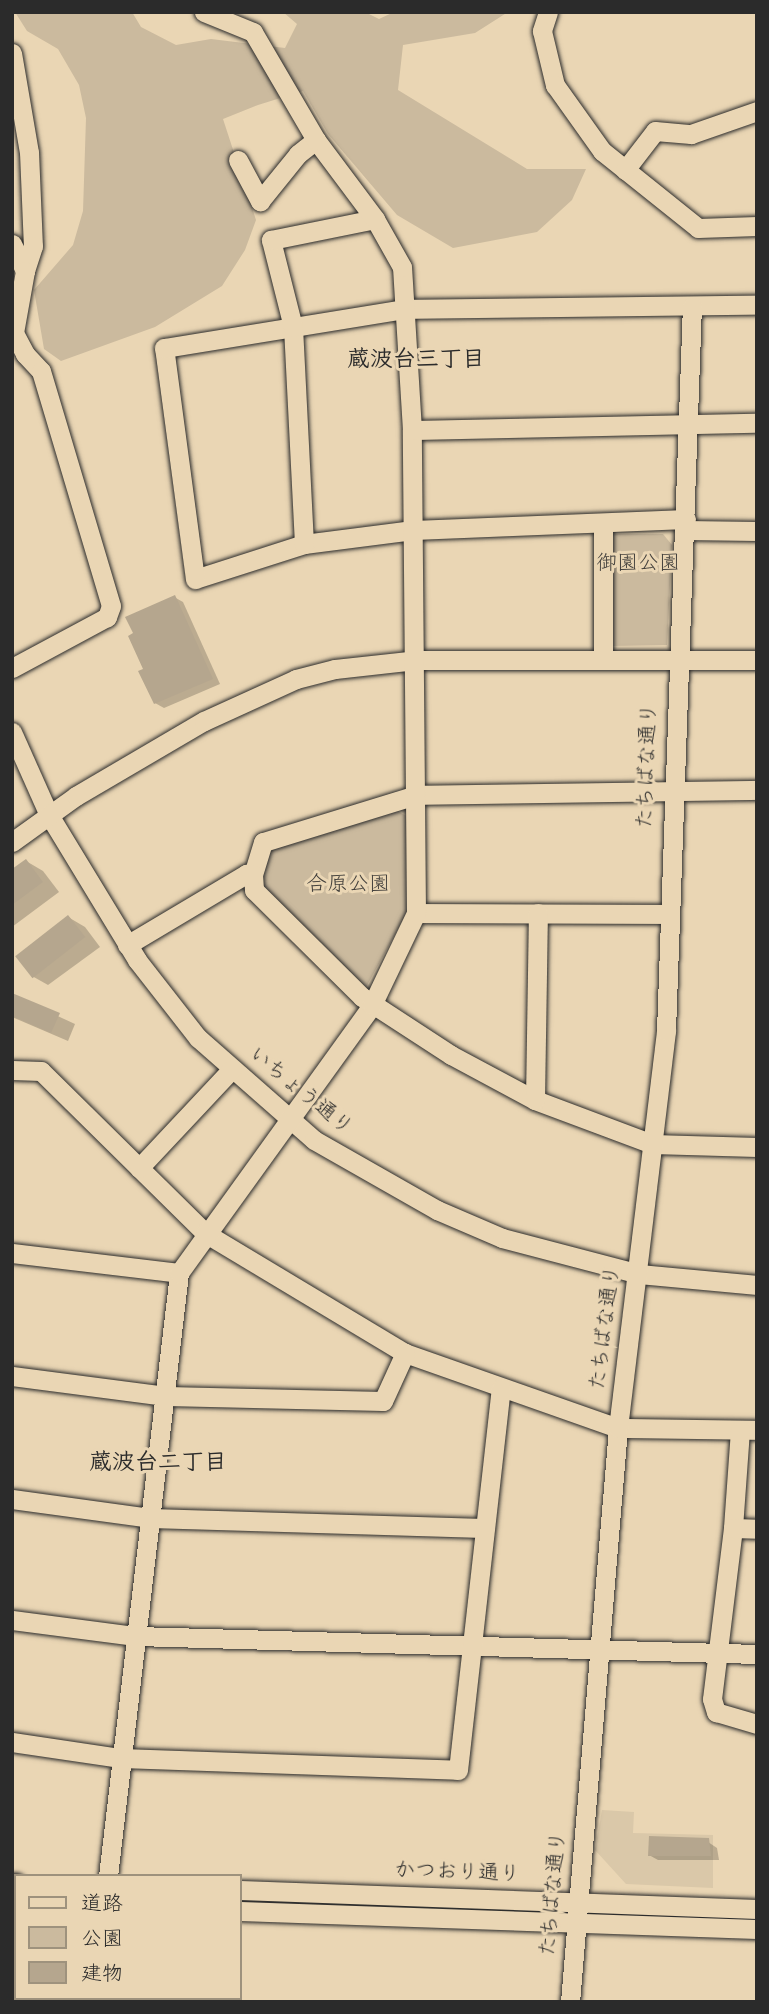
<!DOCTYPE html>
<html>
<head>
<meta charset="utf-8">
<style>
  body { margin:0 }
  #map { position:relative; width:769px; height:2014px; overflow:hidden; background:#ead6b4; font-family:"Gochi Hand","Klee One",sans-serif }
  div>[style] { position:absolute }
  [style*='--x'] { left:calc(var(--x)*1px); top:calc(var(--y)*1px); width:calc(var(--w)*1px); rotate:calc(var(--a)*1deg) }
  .built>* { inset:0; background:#dac8a9 }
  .green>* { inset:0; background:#cbba9e }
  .shadow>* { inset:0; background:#0003 }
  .building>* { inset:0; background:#b5a68e; transform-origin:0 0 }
  .roads { filter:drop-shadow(0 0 2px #2b2b2b) drop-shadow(0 0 2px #2b2b2b) }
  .minor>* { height:19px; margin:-9.5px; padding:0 9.5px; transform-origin:9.5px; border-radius:9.5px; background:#ead6b4 }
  span { translate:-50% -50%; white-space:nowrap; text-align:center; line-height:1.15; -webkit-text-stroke:6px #ead6b4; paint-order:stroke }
  .park-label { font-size:21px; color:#43403c }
  .street-label { font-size:21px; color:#2b2b2b }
  .neighbourhood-label { font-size:23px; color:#2b2b2b; font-weight:700 }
  .frame { position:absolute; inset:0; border:14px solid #2b2b2b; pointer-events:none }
  .legend { position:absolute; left:14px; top:1874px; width:228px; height:126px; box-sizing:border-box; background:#ead6b4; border:2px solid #9e927d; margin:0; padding:9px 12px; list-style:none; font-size:21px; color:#2b2b2b }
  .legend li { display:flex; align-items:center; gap:14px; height:35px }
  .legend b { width:35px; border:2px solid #9e927d }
</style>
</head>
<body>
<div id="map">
  <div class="built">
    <div style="clip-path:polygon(602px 1810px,634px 1812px,633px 1833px,713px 1835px,713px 1888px,626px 1884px,595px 1850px)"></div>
  </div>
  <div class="green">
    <div style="clip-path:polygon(15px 12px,132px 12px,141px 27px,176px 45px,211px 39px,285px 48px,297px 24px,283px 12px,365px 12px,379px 19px,394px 12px,508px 12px,475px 33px,403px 45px,398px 90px,527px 169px,586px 169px,572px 200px,537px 232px,453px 248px,397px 215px,328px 134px,303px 91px,258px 105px,223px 119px,256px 220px,245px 250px,222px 286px,155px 327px,61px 361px,44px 349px,34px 290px,73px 245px,83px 211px,86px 118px,79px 85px,58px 49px,27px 31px)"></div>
    <div style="clip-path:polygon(607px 534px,663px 534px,672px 545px,667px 645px,608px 646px)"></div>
    <div style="clip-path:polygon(392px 808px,410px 818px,409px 909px,365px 989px,264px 889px,263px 873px,273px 845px)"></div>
  </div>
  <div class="shadow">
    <div style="clip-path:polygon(174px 597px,183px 602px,220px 684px,164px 708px,155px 703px,145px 670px)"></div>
    <div style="clip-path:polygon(26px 861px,43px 871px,59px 892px,12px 927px,12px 872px)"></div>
    <div style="clip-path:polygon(68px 917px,85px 927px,100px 947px,48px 985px,32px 976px)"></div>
    <div style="clip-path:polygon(12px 995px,75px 1024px,68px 1041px,12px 1017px)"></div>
    <div style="clip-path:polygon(708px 1842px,717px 1848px,719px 1860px,658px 1860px,649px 1855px)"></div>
  </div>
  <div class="building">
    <div style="clip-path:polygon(175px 595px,213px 679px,154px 704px,138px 671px,143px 669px,128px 636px,133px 633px,125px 617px)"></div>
    <div style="clip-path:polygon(26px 859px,43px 882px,12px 905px,12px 869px)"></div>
    <div style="left:68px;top:915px;width:28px;height:67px;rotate:52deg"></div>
    <div style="clip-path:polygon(12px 993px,60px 1013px,51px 1033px,12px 1016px)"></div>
    <div style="clip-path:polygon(649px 1836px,709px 1838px,711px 1856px,648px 1856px)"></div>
  </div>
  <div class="roads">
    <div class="minor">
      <div style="--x:548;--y:12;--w:20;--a:108"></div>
      <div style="--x:542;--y:31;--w:56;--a:76.5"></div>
      <div style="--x:555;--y:85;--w:81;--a:54.5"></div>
      <div style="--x:602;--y:151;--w:123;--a:38.7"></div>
      <div style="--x:698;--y:228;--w:59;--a:-1.9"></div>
      <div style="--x:12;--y:53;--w:100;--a:80.3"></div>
      <div style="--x:29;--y:152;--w:94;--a:87.6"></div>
      <div style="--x:33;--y:246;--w:26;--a:108"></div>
      <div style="--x:238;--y:160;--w:47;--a:61.8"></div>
      <div style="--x:260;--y:201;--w:60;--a:-51"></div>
      <div style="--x:298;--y:154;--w:23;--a:-38"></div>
      <div style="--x:625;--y:170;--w:49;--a:-52.4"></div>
      <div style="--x:655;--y:131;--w:36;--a:5"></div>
      <div style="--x:691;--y:134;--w:70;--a:-19.2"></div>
      <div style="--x:12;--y:244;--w:30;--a:64"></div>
      <div style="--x:25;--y:271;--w:63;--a:100.1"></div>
      <div style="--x:14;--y:333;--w:24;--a:62"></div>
      <div style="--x:25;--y:354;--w:23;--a:47"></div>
      <div style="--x:41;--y:371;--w:245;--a:73.4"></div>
      <div style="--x:111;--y:606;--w:12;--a:110"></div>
      <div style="--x:107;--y:617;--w:108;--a:151.8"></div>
      <div style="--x:412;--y:430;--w:345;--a:-1.2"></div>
      <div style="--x:686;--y:519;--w:273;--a:177.7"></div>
      <div style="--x:413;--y:530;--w:110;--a:172.7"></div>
      <div style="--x:304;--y:544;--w:114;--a:162.2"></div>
      <div style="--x:195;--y:579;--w:233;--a:-97.6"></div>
      <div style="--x:164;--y:348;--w:244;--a:-9.2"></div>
      <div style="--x:405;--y:309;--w:352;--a:-0.7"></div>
      <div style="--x:603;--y:523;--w:136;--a:90"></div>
      <div style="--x:685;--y:530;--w:72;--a:0.8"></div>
      <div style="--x:304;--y:544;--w:217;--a:-92.9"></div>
      <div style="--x:293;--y:327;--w:90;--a:-104.2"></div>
      <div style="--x:271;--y:240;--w:106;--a:-11.4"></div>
      <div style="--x:12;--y:732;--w:91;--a:66"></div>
      <div style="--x:49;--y:815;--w:170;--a:58.7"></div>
      <div style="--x:137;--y:960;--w:99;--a:52"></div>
      <div style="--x:198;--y:1038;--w:154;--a:41.3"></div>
      <div style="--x:314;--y:1140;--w:142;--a:29.6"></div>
      <div style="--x:437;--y:1210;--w:71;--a:23.3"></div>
      <div style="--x:502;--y:1238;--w:142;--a:14.7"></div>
      <div style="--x:639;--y:1274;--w:119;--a:5.3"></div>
      <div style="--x:757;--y:790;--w:341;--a:179.2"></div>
      <div style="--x:416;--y:795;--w:160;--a:162.9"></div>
      <div style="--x:263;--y:842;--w:34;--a:107"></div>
      <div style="--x:253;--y:875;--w:15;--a:86"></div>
      <div style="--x:254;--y:890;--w:152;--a:44.7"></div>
      <div style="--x:362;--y:997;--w:106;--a:33.1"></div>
      <div style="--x:451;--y:1055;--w:95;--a:28.2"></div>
      <div style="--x:535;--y:1100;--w:125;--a:20.6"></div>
      <div style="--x:652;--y:1144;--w:105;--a:1.6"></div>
      <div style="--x:12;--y:842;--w:79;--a:-35.7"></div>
      <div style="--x:76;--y:796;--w:148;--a:-30.4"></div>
      <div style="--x:204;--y:721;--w:101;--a:-24.5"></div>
      <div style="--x:296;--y:679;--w:40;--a:-14.4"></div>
      <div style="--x:335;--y:669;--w:81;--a:-6.3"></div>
      <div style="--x:416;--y:660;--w:341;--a:0"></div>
      <div style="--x:416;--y:913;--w:252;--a:0.2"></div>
      <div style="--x:127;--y:945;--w:139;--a:-30.8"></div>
      <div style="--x:246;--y:874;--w:7;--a:8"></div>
      <div style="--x:12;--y:1070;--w:29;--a:2"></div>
      <div style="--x:41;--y:1071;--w:231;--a:44.6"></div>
      <div style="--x:205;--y:1233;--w:233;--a:31"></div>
      <div style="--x:405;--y:1353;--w:226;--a:19.4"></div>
      <div style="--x:618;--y:1428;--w:139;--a:0.8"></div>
      <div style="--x:535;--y:1100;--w:187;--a:-89.1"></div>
      <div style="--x:139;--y:1168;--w:136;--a:-46.8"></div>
      <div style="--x:12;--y:1253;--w:168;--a:6.8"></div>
      <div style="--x:12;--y:1376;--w:155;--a:7.4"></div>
      <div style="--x:166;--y:1396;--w:217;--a:1.3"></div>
      <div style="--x:383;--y:1401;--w:53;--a:-65.4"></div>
      <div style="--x:740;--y:1430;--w:98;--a:94.1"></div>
      <div style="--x:733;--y:1528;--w:172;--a:97"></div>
      <div style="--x:712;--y:1699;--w:14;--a:73"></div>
      <div style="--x:716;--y:1712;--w:43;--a:16.3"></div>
      <div style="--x:12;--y:1499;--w:139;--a:7.8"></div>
      <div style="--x:150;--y:1518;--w:334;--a:1.7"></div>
      <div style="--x:733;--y:1528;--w:24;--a:2"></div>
      <div style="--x:12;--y:1620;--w:125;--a:7.4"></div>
      <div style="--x:136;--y:1636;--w:621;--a:1.66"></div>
      <div style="--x:12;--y:1742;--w:110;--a:8.4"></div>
      <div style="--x:121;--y:1758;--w:337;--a:2"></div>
      <div style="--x:458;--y:1770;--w:384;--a:-83.6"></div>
      <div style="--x:108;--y:1876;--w:607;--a:-83.28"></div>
      <div style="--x:179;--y:1273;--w:330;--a:-54.2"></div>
      <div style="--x:372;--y:1005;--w:102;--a:-64.4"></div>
      <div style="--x:416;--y:913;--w:483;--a:-90.5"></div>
      <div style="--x:412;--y:430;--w:163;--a:-93.5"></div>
      <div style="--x:402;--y:267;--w:55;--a:-119.4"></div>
      <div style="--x:375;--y:219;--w:99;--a:-126.8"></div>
      <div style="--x:316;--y:140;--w:125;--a:-120.3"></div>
      <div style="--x:253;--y:32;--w:53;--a:-157.8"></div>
      <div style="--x:12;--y:1883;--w:4;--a:0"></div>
      <div style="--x:240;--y:1890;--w:517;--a:2.1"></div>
      <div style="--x:12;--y:1902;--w:4;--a:0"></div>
      <div style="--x:240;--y:1911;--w:517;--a:1.99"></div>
      <div style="--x:98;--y:2002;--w:4;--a:-90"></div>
      <div style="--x:570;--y:2002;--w:576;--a:-85.22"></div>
      <div style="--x:618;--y:1428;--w:400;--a:-83.1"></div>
      <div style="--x:666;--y:1031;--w:725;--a:-87.95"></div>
    </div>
  </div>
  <div class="park-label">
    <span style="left:638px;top:566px">御園公園</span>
    <span style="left:348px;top:887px">合原公園</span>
  </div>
  <div class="street-label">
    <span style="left:650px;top:766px;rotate:-88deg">たちばな通り</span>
    <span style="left:299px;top:1093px;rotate:39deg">いちょう通り</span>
    <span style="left:608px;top:1328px;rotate:-83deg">たちばな通り</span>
    <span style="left:457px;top:1875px;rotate:2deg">かつおり通り</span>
    <span style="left:556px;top:1894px;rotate:-85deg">たちばな通り</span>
  </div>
  <div class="neighbourhood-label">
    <span style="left:416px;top:362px">蔵波台三丁目</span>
    <span style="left:158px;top:1465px">蔵波台二丁目</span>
  </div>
  <div class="frame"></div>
  <ul class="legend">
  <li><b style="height:9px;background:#ead6b4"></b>道路</li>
  <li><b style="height:19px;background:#cbba9e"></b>公園</li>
  <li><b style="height:19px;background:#b5a68e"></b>建物</li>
  </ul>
</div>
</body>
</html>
